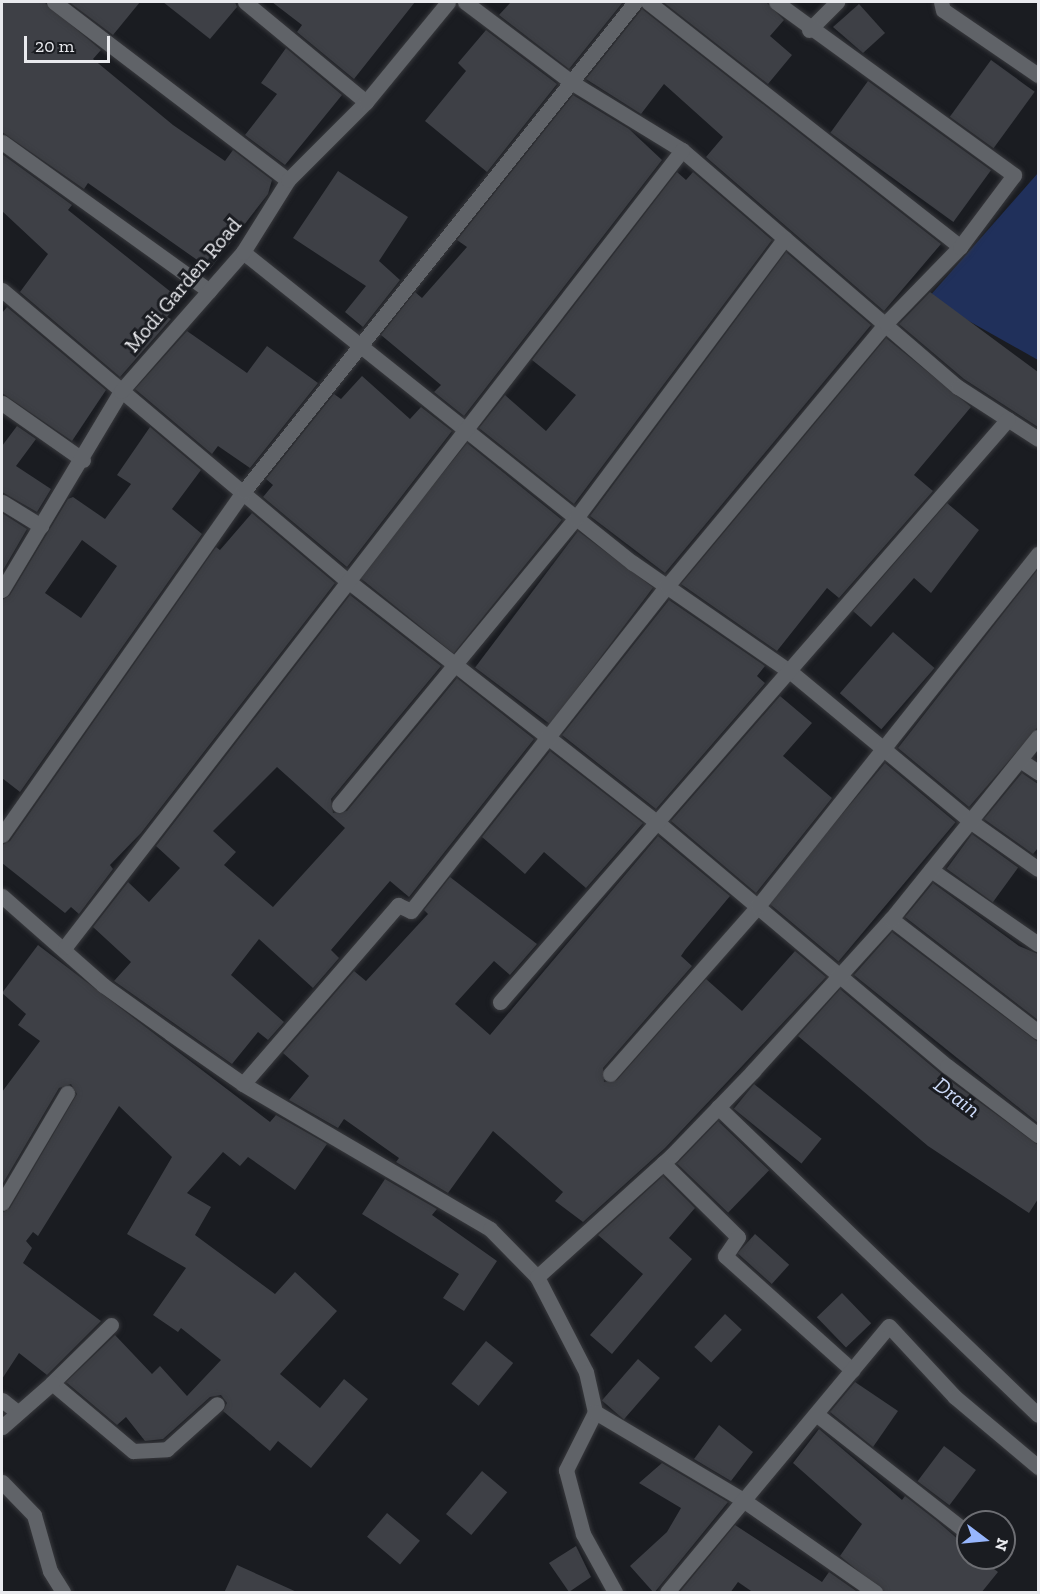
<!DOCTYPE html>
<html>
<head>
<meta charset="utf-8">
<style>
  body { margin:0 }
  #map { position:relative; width:1040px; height:1594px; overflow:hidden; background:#1a1c21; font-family:"Zilla Slab",serif }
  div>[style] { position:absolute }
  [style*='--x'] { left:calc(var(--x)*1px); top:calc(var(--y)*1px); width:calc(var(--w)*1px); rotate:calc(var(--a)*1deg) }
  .green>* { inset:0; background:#20305b }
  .building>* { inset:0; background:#3e4046; transform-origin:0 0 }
  .roads { filter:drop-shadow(0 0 2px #38393d) drop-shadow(0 0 2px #38393d) }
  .minor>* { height:15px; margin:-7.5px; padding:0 7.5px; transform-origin:7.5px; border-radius:7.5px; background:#606368 }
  span { translate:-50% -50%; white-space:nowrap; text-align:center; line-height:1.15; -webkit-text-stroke:6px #1a1c21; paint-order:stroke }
  .street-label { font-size:21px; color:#e9eaee }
  .water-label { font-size:22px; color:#ccdaf8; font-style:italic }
  .frame { position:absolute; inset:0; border:3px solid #e9eaee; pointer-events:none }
  .north { position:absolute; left:956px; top:1510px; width:60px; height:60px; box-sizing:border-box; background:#1a1c21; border:2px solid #6d6e73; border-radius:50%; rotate:106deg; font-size:16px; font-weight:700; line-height:24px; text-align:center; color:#e9eaee }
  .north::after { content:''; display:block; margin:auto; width:21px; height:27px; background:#97b6fd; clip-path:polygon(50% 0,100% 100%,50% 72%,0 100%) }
  .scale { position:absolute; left:24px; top:36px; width:86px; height:27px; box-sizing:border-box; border:3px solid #e9eaee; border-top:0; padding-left:8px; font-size:18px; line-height:21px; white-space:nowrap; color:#e9eaee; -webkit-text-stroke:4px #1a1c21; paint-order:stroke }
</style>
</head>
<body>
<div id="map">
  <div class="green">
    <div style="clip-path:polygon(1038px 173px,1038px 360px,928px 298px)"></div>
  </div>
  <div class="building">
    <div style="clip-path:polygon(2px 2px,44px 2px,101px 50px,93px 59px,173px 125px,225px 161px,233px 150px,272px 180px,268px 194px,210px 269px,88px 183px,84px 189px,2px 132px)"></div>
    <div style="clip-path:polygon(69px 2px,140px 2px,113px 35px)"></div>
    <div style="clip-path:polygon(163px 2px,235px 2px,237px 7px,210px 39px)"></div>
    <div style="clip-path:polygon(272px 2px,415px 2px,354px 79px,297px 32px,302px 25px)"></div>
    <div style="clip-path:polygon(511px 2px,623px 2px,569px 69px,499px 15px)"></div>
    <div style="clip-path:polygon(663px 2px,766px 2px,784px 20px,770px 36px,792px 55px,768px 84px)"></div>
    <div style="clip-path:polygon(859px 4px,885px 33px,863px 53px,833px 27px)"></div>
    <div style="clip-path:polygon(642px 9px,941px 244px,884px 311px,706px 157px,723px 137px,664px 84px,641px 114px,586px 79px)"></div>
    <div style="clip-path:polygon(486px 30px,557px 84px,487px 172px,425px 121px,466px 71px,458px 63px)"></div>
    <div style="clip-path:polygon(286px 48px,342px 95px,285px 165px,245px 135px,277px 94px,261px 83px)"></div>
    <div style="left:991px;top:60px;width:54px;height:70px;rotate:36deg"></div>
    <div style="left:868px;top:81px;width:152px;height:64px;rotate:36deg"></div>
    <div style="clip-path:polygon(573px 95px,629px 129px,662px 160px,464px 416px,434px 392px,441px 385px,381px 335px,415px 292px,422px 298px,467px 247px,457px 240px)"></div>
    <div style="clip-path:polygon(2px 154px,72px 205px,68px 210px,181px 300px,167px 317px,171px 319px,120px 377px,20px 292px,48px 254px,2px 211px)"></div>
    <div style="clip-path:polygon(338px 171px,408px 217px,379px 261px,400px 280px,363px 327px,345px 312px,366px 286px,293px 238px)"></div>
    <div style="clip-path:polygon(677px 172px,686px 180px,693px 172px,772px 240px,574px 504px,479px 428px,505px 395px,546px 431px,576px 395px,532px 360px)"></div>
    <div style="clip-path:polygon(786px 252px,871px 325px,665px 573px,590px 516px)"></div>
    <div style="clip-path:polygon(930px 292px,1038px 372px,1038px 427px,964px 379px,899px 324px)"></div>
    <div style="clip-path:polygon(7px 307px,106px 390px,72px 441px,2px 393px,2px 313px)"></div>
    <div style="clip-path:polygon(187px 331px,247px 373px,267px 346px,318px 383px,250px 468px,218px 446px,212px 454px,135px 389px)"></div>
    <div style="clip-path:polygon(886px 338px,971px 407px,914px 475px,933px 491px,839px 598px,827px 588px,777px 651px,681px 584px)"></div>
    <div style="clip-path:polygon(362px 376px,410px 419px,421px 407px,452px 431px,347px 567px,263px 497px,273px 485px,266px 479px,334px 394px,341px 399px)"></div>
    <div style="clip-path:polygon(17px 426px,36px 439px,16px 466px,51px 489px,37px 512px,2px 492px,2px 446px)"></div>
    <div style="clip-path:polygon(evenodd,150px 427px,201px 470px,172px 509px,202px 534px,20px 792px,2px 778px,2px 600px,10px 595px,68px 499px,73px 497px,105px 519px,131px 484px,117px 475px,150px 427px,82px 540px,117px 566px,81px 618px,45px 593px,82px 540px)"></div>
    <div style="left:467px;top:443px;width:122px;height:172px;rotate:39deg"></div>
    <div style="clip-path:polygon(947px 503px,979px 530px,931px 593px,914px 578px,871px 627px,853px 611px)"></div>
    <div style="clip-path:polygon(2px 513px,27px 529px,2px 572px)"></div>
    <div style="clip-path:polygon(252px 513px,335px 583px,141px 833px,110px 865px,113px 869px,79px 914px,71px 907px,65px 913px,2px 863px,2px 845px,10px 841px,216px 547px,220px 550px)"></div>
    <div style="left:578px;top:531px;width:94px;height:171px;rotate:37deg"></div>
    <div style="clip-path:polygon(1038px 569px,1038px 727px,969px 807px,898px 748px)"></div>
    <div style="clip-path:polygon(evenodd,350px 595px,441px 666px,331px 799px,333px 813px,347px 811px,457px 678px,534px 739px,409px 897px,390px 881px,331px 950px,339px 958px,313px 988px,259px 939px,231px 975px,284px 1022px,268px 1040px,258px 1032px,232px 1064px,114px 981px,131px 962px,93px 927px,128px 882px,149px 902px,180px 868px,156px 846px,350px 595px,277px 767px,345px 828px,273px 907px,224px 865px,236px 852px,213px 831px,277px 767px)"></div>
    <div style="clip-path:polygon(669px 600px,765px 666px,757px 676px,765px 683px,656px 809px,562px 735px)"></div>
    <div style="left:893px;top:632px;width:55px;height:81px;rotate:41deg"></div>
    <div style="clip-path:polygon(780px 696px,812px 723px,783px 756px,832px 798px,756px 893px,671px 821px)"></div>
    <div style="clip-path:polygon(550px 751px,643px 823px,586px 888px,544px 852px,525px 874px,482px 837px)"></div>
    <div style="left:885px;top:763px;width:92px;height:182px;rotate:40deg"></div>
    <div style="clip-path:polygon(1022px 773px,1038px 784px,1038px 848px,1033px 854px,984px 819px)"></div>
    <div style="left:972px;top:834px;width:57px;height:43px;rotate:36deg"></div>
    <div style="clip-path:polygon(658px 836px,730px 896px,685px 950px,681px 956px,692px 966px,603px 1068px,604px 1082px,617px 1080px,706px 979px,742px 1011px,795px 951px,826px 977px,665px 1148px,583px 1222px,555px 1201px,563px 1192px,493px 1131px,448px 1193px,396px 1162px,399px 1158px,344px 1119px,338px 1128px,289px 1100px,309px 1076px,283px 1053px,354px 971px,366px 981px,428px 914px,424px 910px,450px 877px,537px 944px,510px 975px,494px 961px,455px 1004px,490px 1035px)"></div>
    <div style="clip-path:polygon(933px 883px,1019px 946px,1038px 954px,1038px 1020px,905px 917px)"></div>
    <div style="clip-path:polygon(892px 932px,1038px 1042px,1038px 1123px,854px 975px)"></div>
    <div style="clip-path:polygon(38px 945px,270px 1122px,276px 1115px,327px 1144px,295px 1190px,248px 1157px,240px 1166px,223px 1152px,187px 1193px,211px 1207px,195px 1235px,275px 1294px,295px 1272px,337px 1311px,280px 1374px,320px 1408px,344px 1379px,368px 1399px,311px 1468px,278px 1441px,270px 1451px,223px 1411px,227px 1403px,221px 1395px,210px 1397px,163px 1439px,145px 1441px,126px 1417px,117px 1425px,66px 1382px,115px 1335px,152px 1374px,160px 1366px,187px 1396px,221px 1360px,181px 1328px,178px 1332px,153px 1315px,186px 1268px,127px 1234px,172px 1157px,119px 1106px,38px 1236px,33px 1232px,26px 1241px,32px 1248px,23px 1263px,101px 1321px,47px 1375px,19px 1353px,2px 1379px,2px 1213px,10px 1208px,77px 1094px,71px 1084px,59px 1088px,2px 1185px,2px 1092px,40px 1041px,18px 1025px,26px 1014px,2px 993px)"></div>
    <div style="clip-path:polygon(840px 989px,941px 1074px,1038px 1145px,1038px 1199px,1029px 1213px,928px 1146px,798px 1036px)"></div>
    <div style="left:754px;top:1084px;width:87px;height:32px;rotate:39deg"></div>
    <div style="left:718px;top:1121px;width:71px;height:59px;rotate:44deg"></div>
    <div style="clip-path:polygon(663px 1176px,695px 1208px,669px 1238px,692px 1259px,612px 1354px,590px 1335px,643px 1274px,598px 1235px)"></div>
    <div style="clip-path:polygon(385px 1179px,437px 1209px,432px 1215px,497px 1261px,464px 1311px,443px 1298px,459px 1274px,362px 1214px)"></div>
    <div style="left:755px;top:1234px;width:46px;height:26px;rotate:42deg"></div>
    <div style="left:842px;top:1293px;width:42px;height:35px;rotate:46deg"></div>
    <div style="left:725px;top:1314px;width:23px;height:45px;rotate:43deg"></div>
    <div style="left:486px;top:1341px;width:35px;height:55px;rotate:39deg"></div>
    <div style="left:638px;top:1359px;width:29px;height:55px;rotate:41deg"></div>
    <div style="clip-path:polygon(855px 1382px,898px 1411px,873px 1447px,830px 1412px)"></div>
    <div style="clip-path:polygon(719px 1425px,753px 1452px,731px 1481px,694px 1459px)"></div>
    <div style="clip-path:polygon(819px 1429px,902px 1500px,905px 1496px,937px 1521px,968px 1548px,968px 1558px,980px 1558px,998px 1572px,981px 1593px,885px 1593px,840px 1556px,862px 1524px,793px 1463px)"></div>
    <div style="left:944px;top:1446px;width:40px;height:44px;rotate:37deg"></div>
    <div style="clip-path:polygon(662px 1463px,728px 1502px,654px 1593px,630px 1566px,667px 1532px,681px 1508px,639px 1483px)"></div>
    <div style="left:482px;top:1471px;width:33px;height:56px;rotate:40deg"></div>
    <div style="left:387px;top:1513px;width:43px;height:31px;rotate:40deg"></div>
    <div style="clip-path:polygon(735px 1525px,822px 1582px,829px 1572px,859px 1593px,754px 1593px,738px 1582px,730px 1593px,679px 1593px)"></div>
    <div style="clip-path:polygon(576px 1546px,591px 1577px,569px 1592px,549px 1563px)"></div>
    <div style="clip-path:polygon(237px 1565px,299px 1593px,224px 1593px)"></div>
  </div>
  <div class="roads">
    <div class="minor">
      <div style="--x:54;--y:2;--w:294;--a:37.3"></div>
      <div style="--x:245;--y:2;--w:157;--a:39.6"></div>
      <div style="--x:465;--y:2;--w:133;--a:37"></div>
      <div style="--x:571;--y:82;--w:130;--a:31.5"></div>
      <div style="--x:682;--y:150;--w:364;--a:40.7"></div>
      <div style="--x:958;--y:387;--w:95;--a:33"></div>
      <div style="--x:648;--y:2;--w:397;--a:38.1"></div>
      <div style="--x:941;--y:2;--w:8;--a:76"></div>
      <div style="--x:943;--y:10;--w:115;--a:34.4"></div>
      <div style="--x:809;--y:30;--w:40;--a:-45"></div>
      <div style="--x:2;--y:142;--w:255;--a:35.7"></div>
      <div style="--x:243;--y:252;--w:499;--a:38.6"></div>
      <div style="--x:633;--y:563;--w:193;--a:34.7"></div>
      <div style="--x:792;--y:673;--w:231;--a:39.7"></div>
      <div style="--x:970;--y:821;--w:83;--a:35.2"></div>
      <div style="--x:2;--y:290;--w:452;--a:40.1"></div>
      <div style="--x:348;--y:581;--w:392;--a:38"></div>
      <div style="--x:657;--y:822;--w:379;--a:40.1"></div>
      <div style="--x:947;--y:1066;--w:114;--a:37.2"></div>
      <div style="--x:2;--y:403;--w:99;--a:35.1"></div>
      <div style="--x:2;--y:502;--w:46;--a:31.6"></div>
      <div style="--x:2;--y:590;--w:232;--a:-59.1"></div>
      <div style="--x:121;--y:391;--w:185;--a:-48.7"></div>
      <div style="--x:243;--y:252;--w:85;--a:-58"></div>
      <div style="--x:288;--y:180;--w:110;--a:-45"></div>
      <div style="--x:366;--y:102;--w:129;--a:-50.6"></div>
      <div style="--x:1020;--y:760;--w:22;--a:34"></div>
      <div style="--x:339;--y:805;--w:372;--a:-50.5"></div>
      <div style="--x:576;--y:518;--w:349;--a:-53.3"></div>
      <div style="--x:2;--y:835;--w:421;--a:-54.9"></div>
      <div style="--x:244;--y:491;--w:626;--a:-51.35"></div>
      <div style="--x:931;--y:870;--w:130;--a:34.7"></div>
      <div style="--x:2;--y:896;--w:135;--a:41.4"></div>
      <div style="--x:103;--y:985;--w:82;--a:35.6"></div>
      <div style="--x:170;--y:1033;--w:89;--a:34.9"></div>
      <div style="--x:243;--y:1084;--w:286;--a:30.4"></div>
      <div style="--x:490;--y:1229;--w:67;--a:45.6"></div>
      <div style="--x:537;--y:1277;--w:107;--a:62.7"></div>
      <div style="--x:586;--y:1372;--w:41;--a:77.3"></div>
      <div style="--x:595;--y:1412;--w:65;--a:116.6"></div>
      <div style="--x:566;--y:1470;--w:66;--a:75.1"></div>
      <div style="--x:583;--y:1534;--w:66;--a:61.1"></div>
      <div style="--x:891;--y:919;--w:185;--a:37.5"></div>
      <div style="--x:65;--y:947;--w:1008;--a:-52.25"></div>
      <div style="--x:500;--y:1002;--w:773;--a:-48.93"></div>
      <div style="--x:610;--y:1074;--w:224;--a:-48.6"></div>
      <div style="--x:758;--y:906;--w:450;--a:-51.5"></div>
      <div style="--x:243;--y:1084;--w:237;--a:-49.1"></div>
      <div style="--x:398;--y:905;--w:14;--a:25"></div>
      <div style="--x:411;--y:911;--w:414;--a:-51.8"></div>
      <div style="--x:667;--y:586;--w:342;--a:-50.2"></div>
      <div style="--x:886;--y:323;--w:106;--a:-45.8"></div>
      <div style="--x:960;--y:247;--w:90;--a:-53.1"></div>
      <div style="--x:1014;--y:175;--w:294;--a:-144"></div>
      <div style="--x:718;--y:1107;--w:444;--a:43.9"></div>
      <div style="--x:663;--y:1163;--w:105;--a:44.6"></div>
      <div style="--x:738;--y:1237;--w:23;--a:124"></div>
      <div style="--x:725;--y:1256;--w:171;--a:41.9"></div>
      <div style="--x:2;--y:1203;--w:128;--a:-59.4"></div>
      <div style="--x:537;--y:1277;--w:182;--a:-42.1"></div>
      <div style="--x:672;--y:1155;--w:117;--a:-46"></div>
      <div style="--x:753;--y:1071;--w:205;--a:-47.8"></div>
      <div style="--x:891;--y:919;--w:234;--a:-51.1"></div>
      <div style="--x:111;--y:1325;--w:83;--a:135.5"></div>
      <div style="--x:52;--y:1383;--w:106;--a:40"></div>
      <div style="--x:133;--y:1451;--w:34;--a:-3"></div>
      <div style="--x:167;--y:1449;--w:67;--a:-42"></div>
      <div style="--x:2;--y:1400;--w:18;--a:38"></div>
      <div style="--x:595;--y:1412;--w:172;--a:30.7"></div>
      <div style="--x:743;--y:1500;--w:161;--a:34.9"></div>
      <div style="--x:816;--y:1414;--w:193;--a:38.1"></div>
      <div style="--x:2;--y:1427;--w:67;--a:-41.3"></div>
      <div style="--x:2;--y:1482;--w:46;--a:45.9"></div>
      <div style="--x:34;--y:1515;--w:58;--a:74.1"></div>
      <div style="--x:50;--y:1571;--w:25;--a:58"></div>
      <div style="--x:667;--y:1592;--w:346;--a:-50.2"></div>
      <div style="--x:889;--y:1326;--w:97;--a:47.1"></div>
      <div style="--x:955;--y:1397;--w:109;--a:40.1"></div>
    </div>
  </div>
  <div class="street-label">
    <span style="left:183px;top:285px;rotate:-50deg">Modi Garden Road</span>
  </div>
  <div class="water-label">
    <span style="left:957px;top:1097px;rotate:37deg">Drain</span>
  </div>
  <div class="frame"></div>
  <div class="north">N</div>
  <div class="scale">20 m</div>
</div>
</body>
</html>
